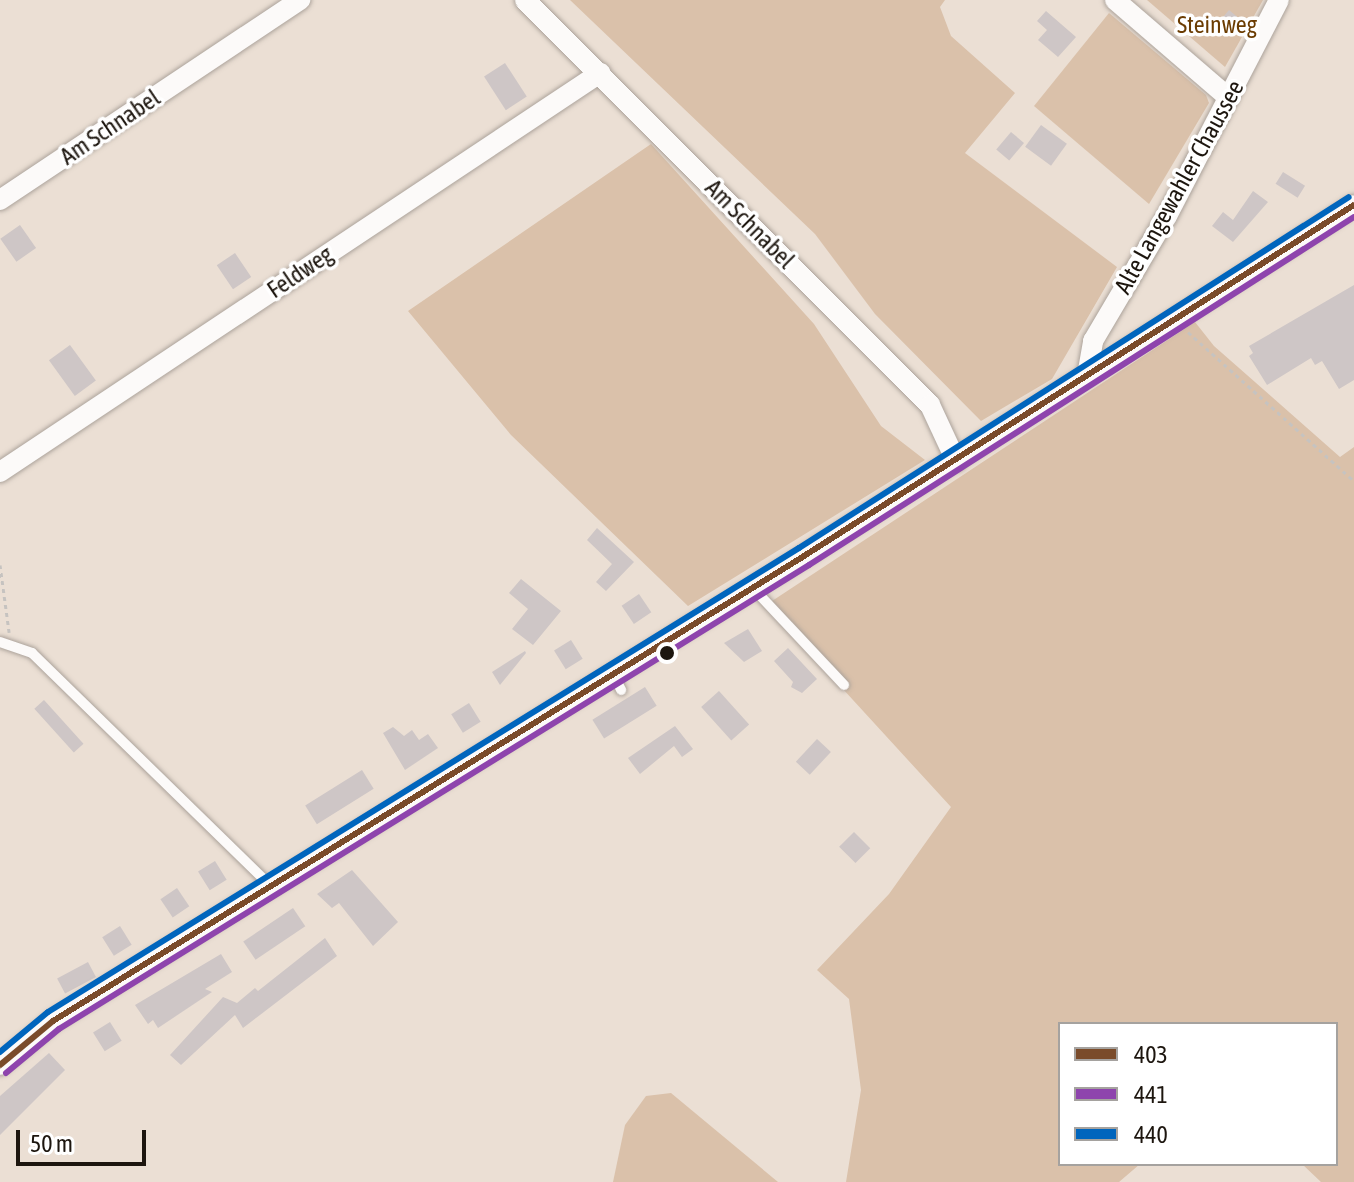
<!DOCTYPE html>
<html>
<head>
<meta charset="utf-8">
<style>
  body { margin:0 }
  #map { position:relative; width:1354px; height:1182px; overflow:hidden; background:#ebdfd4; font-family:"Asap Condensed",sans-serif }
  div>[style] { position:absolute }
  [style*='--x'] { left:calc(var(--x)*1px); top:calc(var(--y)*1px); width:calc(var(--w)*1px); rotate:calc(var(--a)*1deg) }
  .green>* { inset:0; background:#dac1aa }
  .building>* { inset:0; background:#cec6c6; transform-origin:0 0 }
  .path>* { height:3px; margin-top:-1.5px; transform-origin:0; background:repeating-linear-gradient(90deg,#c6c3c0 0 4px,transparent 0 8px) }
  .roads { filter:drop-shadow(0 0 2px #aca39b) drop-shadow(0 0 2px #aca39b) }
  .service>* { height:10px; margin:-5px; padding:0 5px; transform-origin:5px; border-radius:5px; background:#fcfaf9 }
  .minor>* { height:20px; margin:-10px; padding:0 10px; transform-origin:10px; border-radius:10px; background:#fcfaf9 }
  .bus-1>* { height:6px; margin:-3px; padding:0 3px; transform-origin:3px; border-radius:3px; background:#7a4b2a }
  .bus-2>* { height:6px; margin:-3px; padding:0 3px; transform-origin:3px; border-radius:3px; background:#8e44ad }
  .bus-3>* { height:6px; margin:-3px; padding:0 3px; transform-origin:3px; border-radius:3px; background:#0065bd }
  .dots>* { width:22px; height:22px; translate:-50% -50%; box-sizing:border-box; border:4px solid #fff; border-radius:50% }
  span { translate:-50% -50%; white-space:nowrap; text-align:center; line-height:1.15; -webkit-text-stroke:7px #fff; paint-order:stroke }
  .park-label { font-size:24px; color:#6b3c02 }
  .street-label { font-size:24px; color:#1d160f }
  .legend { position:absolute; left:1058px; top:1022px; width:280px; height:144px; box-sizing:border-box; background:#fff; border:2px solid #a5a29f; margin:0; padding:10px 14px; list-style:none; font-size:24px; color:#1d160f }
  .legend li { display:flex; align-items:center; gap:16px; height:40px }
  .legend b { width:40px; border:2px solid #a5a29f }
  .scale { position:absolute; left:16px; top:1130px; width:130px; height:36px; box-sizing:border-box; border:4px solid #1d160f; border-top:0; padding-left:10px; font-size:24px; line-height:28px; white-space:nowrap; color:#1d160f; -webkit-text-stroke:6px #fff; paint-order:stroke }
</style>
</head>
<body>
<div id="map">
  <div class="green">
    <div style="clip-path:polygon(570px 0,945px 0,940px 7px,951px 36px,1015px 93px,965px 153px,1117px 267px,1052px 379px,981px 421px,875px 314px,815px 234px)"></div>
    <div style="clip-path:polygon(1147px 0,1263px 0,1225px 67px)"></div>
    <div style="clip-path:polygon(1109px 13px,1206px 95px,1209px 103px,1149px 204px,1034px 106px)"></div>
    <div style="clip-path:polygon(651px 144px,814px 324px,881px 426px,925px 460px,688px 606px,511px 435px,408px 311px)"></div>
    <div style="clip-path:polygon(1195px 322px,1214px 346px,1340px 457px,1354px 447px,1354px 1182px,1321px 1182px,1302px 1164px,1336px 1164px,1336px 1024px,1060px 1024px,1060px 1164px,1140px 1164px,1119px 1182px,846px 1182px,861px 1090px,849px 999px,817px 970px,889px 894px,951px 807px,766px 605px)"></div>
    <div style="clip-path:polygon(671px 1093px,778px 1182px,613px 1182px,625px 1125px,646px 1096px)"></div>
  </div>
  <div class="building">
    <div style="left:1229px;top:10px;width:16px;height:20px;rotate:40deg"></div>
    <div style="clip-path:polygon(1046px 11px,1076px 37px,1058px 57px,1038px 40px,1047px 30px,1037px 21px)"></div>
    <div style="left:505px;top:63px;width:40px;height:25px;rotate:57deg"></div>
    <div style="left:1041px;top:125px;width:32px;height:27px;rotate:36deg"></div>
    <div style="left:1011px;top:132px;width:17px;height:23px;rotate:40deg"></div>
    <div style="left:1283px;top:172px;width:26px;height:14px;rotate:32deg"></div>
    <div style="clip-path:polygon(1253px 191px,1268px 202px,1233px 242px,1212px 226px,1223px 212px,1233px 220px)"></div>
    <div style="left:20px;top:225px;width:28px;height:24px;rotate:55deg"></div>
    <div style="left:235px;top:253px;width:29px;height:22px;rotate:56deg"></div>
    <div style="clip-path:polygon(1354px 285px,1354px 380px,1339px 389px,1322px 361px,1315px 365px,1311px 358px,1267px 385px,1249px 356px,1253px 353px,1249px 346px)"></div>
    <div style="left:70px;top:345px;width:44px;height:26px;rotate:54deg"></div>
    <div style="clip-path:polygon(597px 528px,634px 562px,606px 591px,596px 582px,612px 564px,587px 540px)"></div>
    <div style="clip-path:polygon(521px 579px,561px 611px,533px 645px,512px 629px,528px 609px,509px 593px)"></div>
    <div style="left:639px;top:594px;width:22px;height:21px;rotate:56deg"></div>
    <div style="clip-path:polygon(748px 629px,762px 651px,744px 662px,724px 643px)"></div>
    <div style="left:571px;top:640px;width:22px;height:20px;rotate:58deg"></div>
    <div style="clip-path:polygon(788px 648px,817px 679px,802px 693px,791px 687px,793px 682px,774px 661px)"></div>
    <div style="clip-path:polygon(525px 651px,526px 653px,500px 685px,492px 672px)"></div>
    <div style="left:645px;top:687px;width:22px;height:62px;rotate:58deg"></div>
    <div style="left:719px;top:691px;width:45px;height:24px;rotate:48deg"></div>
    <div style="left:44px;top:700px;width:59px;height:13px;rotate:48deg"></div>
    <div style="left:469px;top:703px;width:22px;height:21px;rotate:58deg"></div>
    <div style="clip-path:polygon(675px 726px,693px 749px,682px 757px,674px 746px,640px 774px,628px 758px)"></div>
    <div style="clip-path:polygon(393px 727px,404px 736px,412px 730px,419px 740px,428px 734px,438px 748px,405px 770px,383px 733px)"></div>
    <div style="left:817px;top:739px;width:19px;height:31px;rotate:43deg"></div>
    <div style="left:362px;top:770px;width:22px;height:67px;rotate:58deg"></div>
    <div style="left:854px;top:832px;width:23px;height:21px;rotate:45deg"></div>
    <div style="left:215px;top:861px;width:22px;height:20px;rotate:58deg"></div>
    <div style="clip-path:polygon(352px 870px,398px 922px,373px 946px,339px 903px,332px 908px,317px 894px)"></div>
    <div style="left:177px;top:888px;width:22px;height:20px;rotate:56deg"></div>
    <div style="left:293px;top:908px;width:22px;height:60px;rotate:56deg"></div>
    <div style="left:120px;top:926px;width:22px;height:21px;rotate:58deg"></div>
    <div style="clip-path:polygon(325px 938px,337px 956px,243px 1028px,235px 1015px,181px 1065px,170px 1055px,223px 997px,237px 1003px,255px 988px,258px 991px)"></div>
    <div style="clip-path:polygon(221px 954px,232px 972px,205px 989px,212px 992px,158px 1028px,153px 1020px,148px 1024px,135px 1005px)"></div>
    <div style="left:88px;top:962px;width:17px;height:35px;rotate:62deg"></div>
    <div style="left:110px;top:1022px;width:22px;height:20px;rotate:58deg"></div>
    <div style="clip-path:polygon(49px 1053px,65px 1070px,0 1135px,0 1096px)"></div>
  </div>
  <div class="path">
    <div style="--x:1188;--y:332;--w:223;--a:41.9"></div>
    <div style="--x:0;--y:565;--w:68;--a:82.3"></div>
  </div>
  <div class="roads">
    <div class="service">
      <div style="--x:753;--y:588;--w:133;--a:46.8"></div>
      <div style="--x:0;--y:642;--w:34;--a:19"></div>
      <div style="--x:32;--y:653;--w:334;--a:44.3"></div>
      <div style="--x:613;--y:674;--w:18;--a:63"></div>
    </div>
    <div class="minor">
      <div style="--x:525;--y:0;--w:573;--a:45"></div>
      <div style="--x:930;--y:405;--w:62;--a:65.1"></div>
      <div style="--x:1115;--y:0;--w:150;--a:40.7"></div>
      <div style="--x:0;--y:200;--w:361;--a:-33.7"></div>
      <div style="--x:1087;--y:376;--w:36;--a:-80"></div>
      <div style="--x:1093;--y:341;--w:145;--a:-59.4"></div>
      <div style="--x:1167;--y:216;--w:243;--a:-62.6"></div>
      <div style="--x:0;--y:472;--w:721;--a:-33.62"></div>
      <div style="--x:0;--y:1065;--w:69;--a:-39.7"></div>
      <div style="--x:53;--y:1021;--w:883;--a:-31.76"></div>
      <div style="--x:804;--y:556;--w:652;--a:-32.55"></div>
    </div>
  </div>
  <div class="bus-1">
    <div style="--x:0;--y:1065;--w:69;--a:-39.7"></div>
    <div style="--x:53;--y:1021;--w:883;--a:-31.76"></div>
    <div style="--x:804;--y:556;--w:652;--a:-32.55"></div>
  </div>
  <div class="bus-2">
    <div style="--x:6;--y:1073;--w:69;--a:-39.7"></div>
    <div style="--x:59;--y:1029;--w:882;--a:-31.74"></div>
    <div style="--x:809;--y:565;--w:647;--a:-32.56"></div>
  </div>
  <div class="bus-3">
    <div style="--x:0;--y:1052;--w:62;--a:-39.8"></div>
    <div style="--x:48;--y:1012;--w:883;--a:-31.71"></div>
    <div style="--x:799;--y:548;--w:652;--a:-32.55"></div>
  </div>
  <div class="dots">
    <div style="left:667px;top:653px;background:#1d160f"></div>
  </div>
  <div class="park-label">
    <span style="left:1217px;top:25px">Steinweg</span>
  </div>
  <div class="street-label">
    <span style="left:110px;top:127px;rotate:-34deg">Am Schnabel</span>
    <span style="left:1179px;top:187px;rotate:-61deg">Alte Langewahler Chaussee</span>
    <span style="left:750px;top:224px;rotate:45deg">Am Schnabel</span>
    <span style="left:300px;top:272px;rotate:-34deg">Feldweg</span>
  </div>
  <ul class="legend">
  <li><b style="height:10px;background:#7a4b2a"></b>403</li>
  <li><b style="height:10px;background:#8e44ad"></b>441</li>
  <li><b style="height:10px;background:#0065bd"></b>440</li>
  </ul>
  <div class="scale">50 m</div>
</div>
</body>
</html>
